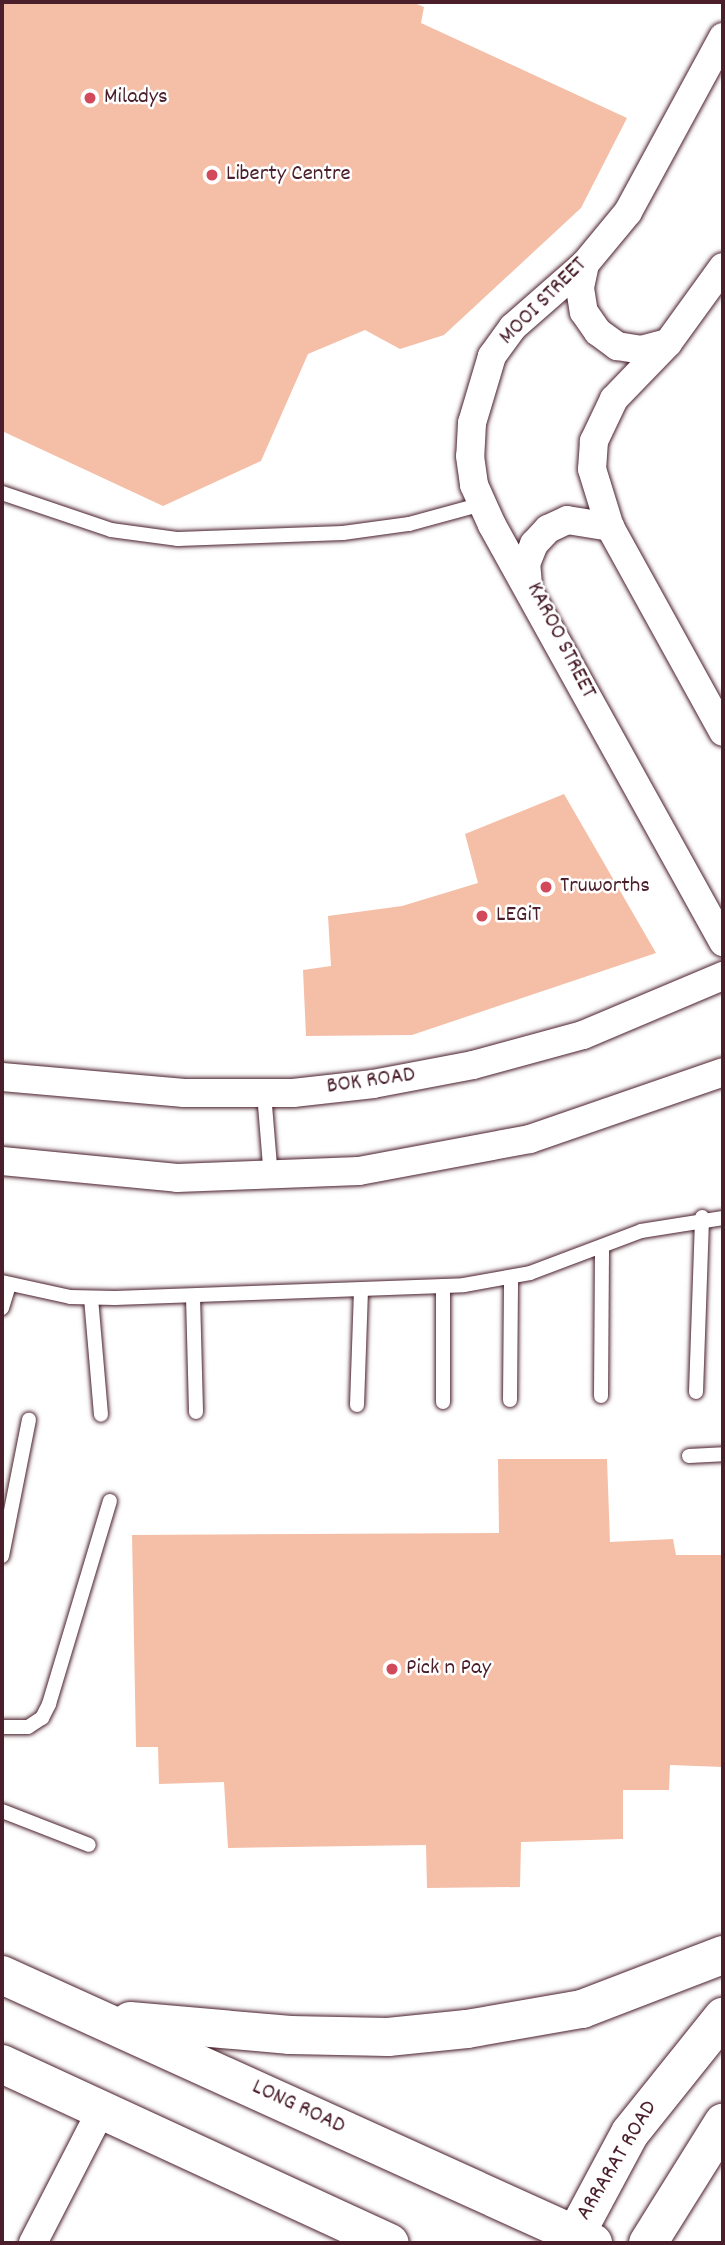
<!DOCTYPE html>
<html>
<head>
<meta charset="utf-8">
<style>
  body { margin:0 }
  #map { position:relative; width:725px; height:2245px; overflow:hidden; background:#fff; font-family:Dekko,sans-serif }
  div>[style] { position:absolute }
  [style*='--x'] { left:calc(var(--x)*1px); top:calc(var(--y)*1px); width:calc(var(--w)*1px); rotate:calc(var(--a)*1deg) }
  .building>* { inset:0; background:#f4bfa6 }
  .roads { filter:drop-shadow(0 0 2px #4a1f2b) drop-shadow(0 0 2px #4a1f2b) }
  .lane>* { height:14px; margin:-7px; padding:0 7px; transform-origin:7px; border-radius:7px; background:#fff }
  .street>* { height:28px; margin:-14px; padding:0 14px; transform-origin:14px; border-radius:14px; background:#fff }
  .secondary>* { height:38px; margin:-19px; padding:0 19px; transform-origin:19px; border-radius:19px; background:#fff }
  .dots>* { width:19px; height:19px; translate:-50% -50%; box-sizing:border-box; border:4px solid #fff; border-radius:50% }
  span { translate:-50% -50%; white-space:nowrap; text-align:center; line-height:1.15; -webkit-text-stroke:5px #fff; paint-order:stroke }
  .poi-label { font-size:23px; color:#4a1f2b }
  .left { translate:0 -50%; text-align:left }
  .street-label { font-size:23px; color:#4a1f2b }
  .frame { position:absolute; inset:0; border:4px solid #4a1f2b; pointer-events:none }
</style>
</head>
<body>
<div id="map">
  <div class="building">
    <div style="clip-path:polygon(2px 2px,412px 2px,424px 7px,421px 23px,627px 118px,581px 208px,444px 335px,400px 349px,365px 330px,308px 354px,261px 461px,163px 506px,2px 431px)"></div>
    <div style="clip-path:polygon(564px 794px,656px 953px,412px 1035px,306px 1036px,303px 970px,331px 966px,328px 916px,402px 906px,478px 883px,465px 834px)"></div>
    <div style="clip-path:polygon(498px 1459px,607px 1459px,610px 1542px,673px 1539px,676px 1555px,723px 1555px,723px 1767px,670px 1765px,669px 1790px,623px 1790px,623px 1839px,521px 1842px,520px 1887px,427px 1888px,426px 1845px,228px 1848px,224px 1782px,159px 1784px,158px 1747px,136px 1747px,132px 1535px,499px 1533px)"></div>
  </div>
  <div class="roads">
    <div class="lane">
      <div style="--x:2;--y:493;--w:115;--a:18.7"></div>
      <div style="--x:111;--y:530;--w:68;--a:7.7"></div>
      <div style="--x:178;--y:539;--w:165;--a:-2.1"></div>
      <div style="--x:343;--y:533;--w:67;--a:-7.8"></div>
      <div style="--x:409;--y:524;--w:76;--a:-15.3"></div>
      <div style="--x:264;--y:1093;--w:86;--a:85.3"></div>
      <div style="--x:2;--y:1282;--w:70;--a:12.4"></div>
      <div style="--x:70;--y:1297;--w:45;--a:1.3"></div>
      <div style="--x:115;--y:1298;--w:349;--a:-2.1"></div>
      <div style="--x:464;--y:1285;--w:67;--a:-10.3"></div>
      <div style="--x:530;--y:1273;--w:119;--a:-20.7"></div>
      <div style="--x:641;--y:1231;--w:83;--a:-9"></div>
      <div style="--x:193;--y:1296;--w:116;--a:88.5"></div>
      <div style="--x:91;--y:1298;--w:117;--a:85.1"></div>
      <div style="--x:2;--y:1308;--w:24;--a:-73"></div>
      <div style="--x:696;--y:1392;--w:175;--a:-88"></div>
      <div style="--x:601;--y:1396;--w:148;--a:-89.6"></div>
      <div style="--x:510;--y:1400;--w:122;--a:-89.5"></div>
      <div style="--x:443;--y:1402;--w:116;--a:-90"></div>
      <div style="--x:357;--y:1405;--w:115;--a:-88"></div>
      <div style="--x:689;--y:1456;--w:34;--a:-3"></div>
      <div style="--x:2;--y:1556;--w:139;--a:-78.8"></div>
      <div style="--x:2;--y:1727;--w:26;--a:0"></div>
      <div style="--x:28;--y:1727;--w:17;--a:-33"></div>
      <div style="--x:42;--y:1718;--w:16;--a:-63"></div>
      <div style="--x:49;--y:1704;--w:212;--a:-73.3"></div>
      <div style="--x:2;--y:1811;--w:93;--a:21.3"></div>
    </div>
    <div class="street">
      <div style="--x:723;--y:37;--w:199;--a:118.5"></div>
      <div style="--x:628;--y:212;--w:67;--a:129.6"></div>
      <div style="--x:585;--y:264;--w:96;--a:138.8"></div>
      <div style="--x:513;--y:327;--w:36;--a:126"></div>
      <div style="--x:492;--y:356;--w:70;--a:106.6"></div>
      <div style="--x:472;--y:423;--w:33;--a:93"></div>
      <div style="--x:470;--y:456;--w:29;--a:82"></div>
      <div style="--x:474;--y:485;--w:44;--a:65.8"></div>
      <div style="--x:492;--y:525;--w:477;--a:61"></div>
      <div style="--x:585;--y:264;--w:25;--a:102"></div>
      <div style="--x:580;--y:288;--w:24;--a:81"></div>
      <div style="--x:584;--y:312;--w:24;--a:55"></div>
      <div style="--x:598;--y:332;--w:24;--a:36"></div>
      <div style="--x:617;--y:346;--w:24;--a:9"></div>
      <div style="--x:641;--y:350;--w:28;--a:-15"></div>
      <div style="--x:723;--y:267;--w:94;--a:125.9"></div>
      <div style="--x:668;--y:343;--w:78;--a:134"></div>
      <div style="--x:614;--y:399;--w:47;--a:115.5"></div>
      <div style="--x:594;--y:441;--w:28;--a:94"></div>
      <div style="--x:592;--y:469;--w:61;--a:72.8"></div>
      <div style="--x:610;--y:527;--w:234;--a:61.1"></div>
      <div style="--x:528;--y:585;--w:21;--a:-95"></div>
      <div style="--x:526;--y:564;--w:22;--a:-68"></div>
      <div style="--x:534;--y:544;--w:21;--a:-47"></div>
      <div style="--x:548;--y:529;--w:21;--a:-25"></div>
      <div style="--x:567;--y:520;--w:44;--a:9.2"></div>
      <div style="--x:2;--y:1077;--w:183;--a:5"></div>
      <div style="--x:184;--y:1093;--w:109;--a:0"></div>
      <div style="--x:293;--y:1093;--w:81;--a:-6.4"></div>
      <div style="--x:373;--y:1084;--w:102;--a:-10.8"></div>
      <div style="--x:473;--y:1065;--w:114;--a:-15.3"></div>
      <div style="--x:583;--y:1035;--w:152;--a:-22.9"></div>
      <div style="--x:2;--y:1161;--w:176;--a:5.5"></div>
      <div style="--x:177;--y:1178;--w:182;--a:-2.2"></div>
      <div style="--x:359;--y:1171;--w:174;--a:-10.6"></div>
      <div style="--x:530;--y:1139;--w:204;--a:-19.1"></div>
      <div style="--x:33;--y:2243;--w:151;--a:-62.8"></div>
    </div>
    <div class="secondary">
      <div style="--x:2;--y:1975;--w:649;--a:24.39"></div>
      <div style="--x:130;--y:2021;--w:161;--a:5"></div>
      <div style="--x:290;--y:2035;--w:98;--a:1.2"></div>
      <div style="--x:388;--y:2037;--w:79;--a:-5.8"></div>
      <div style="--x:467;--y:2029;--w:117;--a:-9.9"></div>
      <div style="--x:582;--y:2009;--w:151;--a:-21"></div>
      <div style="--x:2;--y:2064;--w:427;--a:24.8"></div>
      <div style="--x:571;--y:2243;--w:125;--a:-61.8"></div>
      <div style="--x:630;--y:2133;--w:149;--a:-51.3"></div>
      <div style="--x:648;--y:2243;--w:142;--a:-58"></div>
    </div>
  </div>
  <div class="dots">
    <div style="left:90px;top:98px;background:#d1495b"></div>
    <div style="left:212px;top:175px;background:#d1495b"></div>
    <div style="left:546px;top:887px;background:#d1495b"></div>
    <div style="left:482px;top:916px;background:#d1495b"></div>
    <div style="left:392px;top:1669px;background:#d1495b"></div>
  </div>
  <div class="poi-label">
    <span class="left" style="left:104px;top:98px">Miladys</span>
    <span class="left" style="left:226px;top:175px">Liberty Centre</span>
    <span class="left" style="left:560px;top:887px">Truworths</span>
    <span class="left" style="left:496px;top:916px">LEGiT</span>
    <span class="left" style="left:406px;top:1669px">Pick n Pay</span>
  </div>
  <div class="street-label">
    <span style="left:544px;top:302px;rotate:-45deg">MOOI STREET</span>
    <span style="left:560px;top:641px;rotate:63deg">KAROO STREET</span>
    <span style="left:371px;top:1082px;rotate:-8deg">BOK ROAD</span>
    <span style="left:298px;top:2108px;rotate:25deg">LONG ROAD</span>
    <span style="left:618px;top:2161px;rotate:-59deg">ARRARAT ROAD</span>
  </div>
  <div class="frame"></div>
</div>
</body>
</html>
